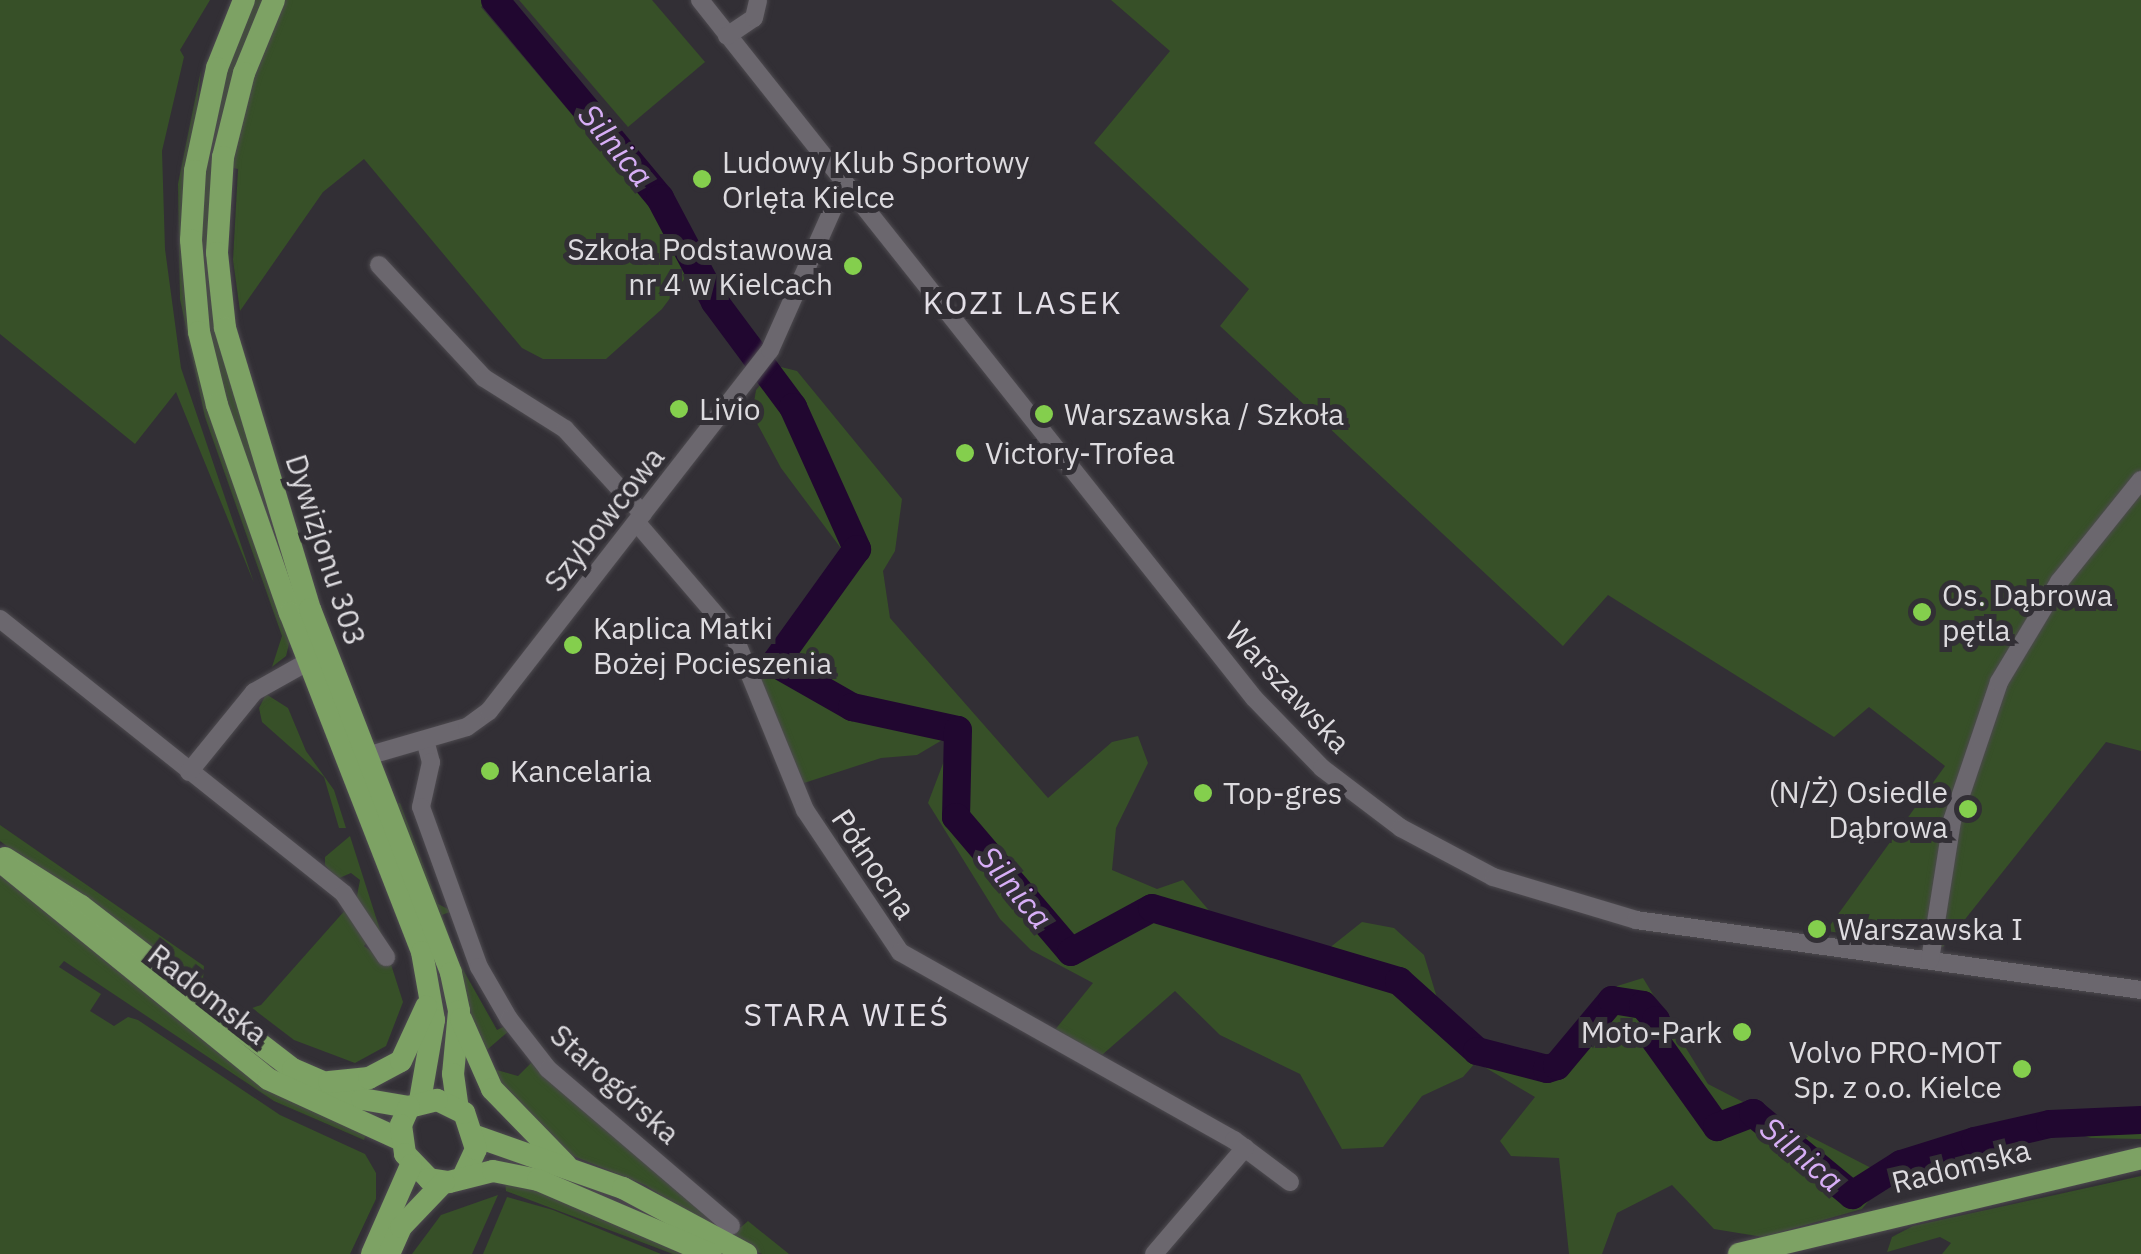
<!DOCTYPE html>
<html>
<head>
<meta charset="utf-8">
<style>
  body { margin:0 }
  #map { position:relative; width:2141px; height:1254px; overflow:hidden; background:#322f35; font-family:"IBM Plex Sans",sans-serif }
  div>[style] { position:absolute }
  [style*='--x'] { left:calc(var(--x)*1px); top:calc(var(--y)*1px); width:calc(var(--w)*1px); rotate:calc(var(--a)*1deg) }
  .green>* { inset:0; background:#375028 }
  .river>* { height:28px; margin:-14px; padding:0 14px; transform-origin:14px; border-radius:14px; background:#210730 }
  .roads { filter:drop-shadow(0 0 2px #4d4a4f) drop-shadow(0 0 2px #4d4a4f) }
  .minor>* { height:18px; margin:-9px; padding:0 9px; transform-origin:9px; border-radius:9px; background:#6b676e }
  .major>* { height:22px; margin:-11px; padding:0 11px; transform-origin:11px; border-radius:11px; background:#7da264 }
  .dots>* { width:28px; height:28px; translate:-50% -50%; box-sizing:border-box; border:5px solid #322f35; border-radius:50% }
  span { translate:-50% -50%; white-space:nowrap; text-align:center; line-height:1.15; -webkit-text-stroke:10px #322f35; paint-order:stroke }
  .poi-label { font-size:30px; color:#dddbdf }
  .left { translate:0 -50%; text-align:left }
  .right { translate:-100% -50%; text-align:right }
  .street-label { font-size:30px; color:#dddbdf }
  .water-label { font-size:32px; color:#d7aef6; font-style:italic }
  .neighbourhood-label { font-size:32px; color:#e3dfe7; letter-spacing:2.5px }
</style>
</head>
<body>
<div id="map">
  <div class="green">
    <div style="clip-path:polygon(0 0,210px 0,180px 50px,184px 57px,162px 151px,165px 249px,181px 368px,254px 583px,176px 392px,135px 444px,0 334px)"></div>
    <div style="clip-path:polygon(253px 0,264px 0,241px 54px,215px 318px,301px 609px,226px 409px,206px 327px,200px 202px,224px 71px)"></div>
    <div style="clip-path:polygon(283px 0,489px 0,481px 7px,657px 215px,688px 274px,662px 309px,606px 359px,543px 359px,522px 348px,364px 159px,323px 192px,240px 311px,233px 260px,238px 169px,230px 167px,253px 69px)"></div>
    <div style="clip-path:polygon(519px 0,652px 0,705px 62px,628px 127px)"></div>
    <div style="clip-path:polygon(1111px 0,2141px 0,2141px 751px,2106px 742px,1943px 947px,1826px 931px,1945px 766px,1869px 707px,1834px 737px,1608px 595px,1563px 646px,1220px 326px,1249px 289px,1094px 143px,1170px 51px)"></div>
    <div style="clip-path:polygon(201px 70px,183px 242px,290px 640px,286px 656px,272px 667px,282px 636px,205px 417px,180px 299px,178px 184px)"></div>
    <div style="clip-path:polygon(777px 366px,797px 371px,902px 499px,895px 551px,883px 571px,890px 618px,1048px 798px,1112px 742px,1138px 736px,1148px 763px,1116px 828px,1112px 870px,1157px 889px,1183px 880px,1212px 914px,1323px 953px,1362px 922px,1394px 928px,1424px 955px,1441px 1011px,1478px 1049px,1556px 1064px,1574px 1028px,1614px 987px,1643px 978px,1708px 1084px,1877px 1171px,1882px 1184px,1862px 1209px,1763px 1237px,1714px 1229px,1672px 1185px,1617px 1213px,1602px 1254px,1569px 1254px,1559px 1158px,1511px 1156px,1500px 1141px,1535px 1097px,1476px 1062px,1463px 1077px,1422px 1096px,1383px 1147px,1342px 1149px,1300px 1074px,1220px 1035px,1175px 991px,1102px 1055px,1054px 1031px,1093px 983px,1031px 950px,1000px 919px,928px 803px,950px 745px,944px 739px,917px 755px,881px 758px,804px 783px,783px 737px,757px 672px,843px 551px,781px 468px,752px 414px,756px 390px)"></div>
    <div style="clip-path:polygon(266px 694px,288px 708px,306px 751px,334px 790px,346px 828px,339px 828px,324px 777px,262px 722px,259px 708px)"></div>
    <div style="clip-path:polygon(400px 803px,438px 904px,452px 911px,442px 915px,457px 959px,497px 1030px,507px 1025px,510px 1030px,481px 1055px,393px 804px)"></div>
    <div style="clip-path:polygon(0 825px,204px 966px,203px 980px,195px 984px,0 841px)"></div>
    <div style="clip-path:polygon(350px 836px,403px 1002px,386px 1046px,355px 1063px,294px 1040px,252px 1008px,261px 1005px,347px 908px,369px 940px,364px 946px,382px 959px,356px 901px,360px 880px,351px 873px,337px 879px,325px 865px,325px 857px)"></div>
    <div style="clip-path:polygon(0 875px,268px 1088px,367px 1131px,364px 1140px,274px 1101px,64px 961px,59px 967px,101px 994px,90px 1011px,114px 1026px,128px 1017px,138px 1020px,280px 1115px,365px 1154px,376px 1173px,376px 1199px,350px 1254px,0 1254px)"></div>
    <div style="clip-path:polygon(532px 1062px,733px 1234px,748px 1221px,789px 1254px,762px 1254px,733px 1242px,645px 1185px,561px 1151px,511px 1104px,493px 1069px,518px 1076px)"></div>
    <div style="clip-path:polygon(2141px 1113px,2141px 1139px,2091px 1138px,2054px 1126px)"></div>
    <div style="clip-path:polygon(2141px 1176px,2141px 1254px,1942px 1254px,1951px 1243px,1940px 1237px,1887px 1252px,1892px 1237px,1913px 1226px)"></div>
    <div style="clip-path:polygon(505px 1180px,545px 1191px,698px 1254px,673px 1254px,506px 1191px)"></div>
    <div style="clip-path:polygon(498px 1195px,472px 1254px,412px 1254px,441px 1215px)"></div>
    <div style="clip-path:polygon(507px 1197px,553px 1210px,661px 1254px,483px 1254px)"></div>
  </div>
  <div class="river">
    <div style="--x:495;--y:0;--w:258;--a:50.2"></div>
    <div style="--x:660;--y:198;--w:118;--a:62.1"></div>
    <div style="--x:715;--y:302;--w:131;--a:53.4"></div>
    <div style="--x:793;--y:407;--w:156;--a:65.7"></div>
    <div style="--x:857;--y:549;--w:140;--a:125.7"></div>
    <div style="--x:775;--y:663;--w:89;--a:29.7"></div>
    <div style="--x:852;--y:707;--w:108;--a:12.2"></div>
    <div style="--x:958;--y:730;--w:87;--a:91.3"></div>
    <div style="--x:956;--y:817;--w:177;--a:49.6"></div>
    <div style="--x:1071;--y:952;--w:92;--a:-28.5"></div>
    <div style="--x:1152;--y:908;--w:258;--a:16.5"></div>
    <div style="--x:1399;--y:981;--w:105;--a:41.9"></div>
    <div style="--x:1477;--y:1051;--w:72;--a:14.4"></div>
    <div style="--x:1547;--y:1069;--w:10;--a:-17"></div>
    <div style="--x:1557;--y:1066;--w:86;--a:-50.2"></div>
    <div style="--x:1612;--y:1000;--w:31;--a:9"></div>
    <div style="--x:1643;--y:1005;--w:20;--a:49"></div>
    <div style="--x:1656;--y:1020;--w:20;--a:93"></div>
    <div style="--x:1655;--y:1040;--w:107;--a:54.5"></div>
    <div style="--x:1717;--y:1127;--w:39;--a:-21"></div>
    <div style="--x:1753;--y:1113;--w:129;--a:39.6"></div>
    <div style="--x:1852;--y:1195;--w:58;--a:-32.3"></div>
    <div style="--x:1901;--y:1164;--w:77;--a:-17.3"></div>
    <div style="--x:1975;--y:1141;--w:77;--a:-12.8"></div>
    <div style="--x:2050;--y:1124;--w:91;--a:-2.5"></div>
  </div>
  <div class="roads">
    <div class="minor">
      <div style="--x:700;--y:0;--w:891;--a:51.56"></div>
      <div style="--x:1254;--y:698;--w:98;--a:45.8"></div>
      <div style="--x:1322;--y:768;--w:99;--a:37.2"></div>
      <div style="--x:1401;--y:828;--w:104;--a:28"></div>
      <div style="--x:1493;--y:877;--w:149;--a:16.7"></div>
      <div style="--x:1636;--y:920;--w:510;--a:7.89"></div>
      <div style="--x:727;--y:36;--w:32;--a:-34"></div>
      <div style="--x:754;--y:18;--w:18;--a:-77"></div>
      <div style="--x:379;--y:265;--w:154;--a:47.1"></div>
      <div style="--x:484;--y:378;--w:96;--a:32.2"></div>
      <div style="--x:565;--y:429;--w:115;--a:47.5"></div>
      <div style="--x:637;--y:523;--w:149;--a:49.4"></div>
      <div style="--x:734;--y:636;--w:188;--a:67.8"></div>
      <div style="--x:805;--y:810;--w:171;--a:56.2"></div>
      <div style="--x:900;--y:952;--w:383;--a:29.4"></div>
      <div style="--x:1234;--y:1140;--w:70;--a:36.9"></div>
      <div style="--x:0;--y:619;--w:440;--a:38.6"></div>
      <div style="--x:344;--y:894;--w:76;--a:56.3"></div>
      <div style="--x:425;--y:740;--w:23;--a:75"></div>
      <div style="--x:431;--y:762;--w:46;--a:102.5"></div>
      <div style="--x:421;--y:807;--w:170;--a:70.1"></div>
      <div style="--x:479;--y:967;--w:60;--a:60"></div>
      <div style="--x:509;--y:1019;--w:63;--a:52"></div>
      <div style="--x:548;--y:1069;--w:241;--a:40.6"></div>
      <div style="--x:367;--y:756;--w:104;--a:-16.2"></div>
      <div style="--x:467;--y:727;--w:27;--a:-36"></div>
      <div style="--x:489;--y:711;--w:457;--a:-52.1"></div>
      <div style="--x:770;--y:350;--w:158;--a:-66"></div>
      <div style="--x:834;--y:206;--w:21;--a:-49"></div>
      <div style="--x:189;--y:772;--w:103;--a:-50.9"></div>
      <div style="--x:254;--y:692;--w:63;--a:-29.4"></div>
      <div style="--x:1930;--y:960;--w:141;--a:-81"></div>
      <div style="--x:1952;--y:821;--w:147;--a:-71.3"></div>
      <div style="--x:1999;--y:682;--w:117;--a:-59"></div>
      <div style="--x:2059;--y:582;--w:131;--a:-51.2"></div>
      <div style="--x:1154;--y:1254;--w:140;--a:-49.4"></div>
    </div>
    <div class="major">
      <div style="--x:244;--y:0;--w:73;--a:111.7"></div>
      <div style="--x:217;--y:68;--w:105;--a:102.1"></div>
      <div style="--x:195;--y:171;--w:69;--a:93.3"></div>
      <div style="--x:191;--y:240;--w:92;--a:85"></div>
      <div style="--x:199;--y:332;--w:75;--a:76.1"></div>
      <div style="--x:217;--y:405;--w:220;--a:70.7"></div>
      <div style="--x:290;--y:613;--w:364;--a:68.7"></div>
      <div style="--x:422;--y:952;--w:69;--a:80"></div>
      <div style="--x:434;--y:1020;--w:81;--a:99.9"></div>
      <div style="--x:274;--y:0;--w:79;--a:112.3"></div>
      <div style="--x:244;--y:73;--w:87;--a:104"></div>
      <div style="--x:223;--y:157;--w:96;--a:93.6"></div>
      <div style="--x:217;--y:253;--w:75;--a:83.9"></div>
      <div style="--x:225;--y:328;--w:294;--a:73.2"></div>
      <div style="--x:310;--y:609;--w:390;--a:68.8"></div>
      <div style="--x:451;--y:973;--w:39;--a:78"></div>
      <div style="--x:459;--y:1011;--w:63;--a:95.4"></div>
      <div style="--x:453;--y:1074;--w:35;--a:82"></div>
      <div style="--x:5;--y:858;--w:90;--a:32.3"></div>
      <div style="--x:81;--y:906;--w:267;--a:37.6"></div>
      <div style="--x:293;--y:1069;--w:75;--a:23.5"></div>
      <div style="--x:362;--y:1099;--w:48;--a:9.7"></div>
      <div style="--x:0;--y:861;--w:345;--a:39.1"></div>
      <div style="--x:268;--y:1079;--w:146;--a:24.6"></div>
      <div style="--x:461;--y:1019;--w:77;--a:66.1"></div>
      <div style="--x:492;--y:1089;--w:106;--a:45.8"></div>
      <div style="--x:329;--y:1082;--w:40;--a:-5.7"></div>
      <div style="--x:369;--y:1078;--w:36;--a:-28"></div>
      <div style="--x:401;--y:1061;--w:60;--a:-65.2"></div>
      <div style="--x:475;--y:1136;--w:157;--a:19.4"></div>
      <div style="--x:623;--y:1188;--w:140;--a:28.2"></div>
      <div style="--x:463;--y:1177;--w:31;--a:-65"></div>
      <div style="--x:476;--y:1149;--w:38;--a:-108"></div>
      <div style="--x:464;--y:1113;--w:30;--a:-154"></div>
      <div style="--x:437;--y:1100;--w:29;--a:166"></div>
      <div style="--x:409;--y:1107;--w:20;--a:114"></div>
      <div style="--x:401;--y:1125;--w:29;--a:82"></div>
      <div style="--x:405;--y:1154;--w:35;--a:46"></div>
      <div style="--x:429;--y:1179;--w:20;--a:9"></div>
      <div style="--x:449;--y:1182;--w:45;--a:-14"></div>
      <div style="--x:493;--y:1171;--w:46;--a:11.3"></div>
      <div style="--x:538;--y:1180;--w:188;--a:23.2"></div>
      <div style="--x:372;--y:1254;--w:97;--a:-66.3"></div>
      <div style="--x:389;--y:1254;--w:30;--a:-66"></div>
      <div style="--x:401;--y:1227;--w:62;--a:-46.3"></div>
      <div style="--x:1739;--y:1254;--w:413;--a:-13.4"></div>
    </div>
  </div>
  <div class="dots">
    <div style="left:702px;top:179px;background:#84cf4d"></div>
    <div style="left:853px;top:266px;background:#84cf4d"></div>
    <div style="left:679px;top:409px;background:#84cf4d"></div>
    <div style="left:1044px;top:414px;background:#84cf4d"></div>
    <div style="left:965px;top:453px;background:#84cf4d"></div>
    <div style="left:1922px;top:612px;background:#84cf4d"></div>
    <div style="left:573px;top:645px;background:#84cf4d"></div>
    <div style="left:490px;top:771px;background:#84cf4d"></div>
    <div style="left:1203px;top:793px;background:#84cf4d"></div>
    <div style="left:1968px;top:809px;background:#84cf4d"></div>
    <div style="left:1817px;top:929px;background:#84cf4d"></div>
    <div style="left:1742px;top:1032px;background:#84cf4d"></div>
    <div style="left:2022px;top:1069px;background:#84cf4d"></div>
  </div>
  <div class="poi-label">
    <span class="left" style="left:722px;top:179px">Ludowy Klub Sportowy<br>Orlęta Kielce</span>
    <span class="right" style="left:833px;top:266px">Szkoła Podstawowa<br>nr 4 w Kielcach</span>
    <span class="left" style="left:699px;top:409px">Livio</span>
    <span class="left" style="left:1064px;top:414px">Warszawska / Szkoła</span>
    <span class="left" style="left:985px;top:453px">Victory-Trofea</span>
    <span class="left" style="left:1942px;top:612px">Os. Dąbrowa<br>pętla</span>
    <span class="left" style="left:593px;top:645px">Kaplica Matki<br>Bożej Pocieszenia</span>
    <span class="left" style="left:510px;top:771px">Kancelaria</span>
    <span class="right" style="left:1948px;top:809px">(N/Ż) Osiedle<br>Dąbrowa</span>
    <span class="left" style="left:1223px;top:793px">Top-gres</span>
    <span class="left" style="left:1837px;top:929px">Warszawska I</span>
    <span class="right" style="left:1722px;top:1032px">Moto-Park</span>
    <span class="right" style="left:2002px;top:1069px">Volvo PRO-MOT<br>Sp. z o.o. Kielce</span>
  </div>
  <div class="street-label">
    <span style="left:604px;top:519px;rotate:-52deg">Szybowcowa</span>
    <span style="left:326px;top:550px;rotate:72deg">Dywizjonu 303</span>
    <span style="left:1288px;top:687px;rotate:47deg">Warszawska</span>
    <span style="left:874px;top:864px;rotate:56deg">Północna</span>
    <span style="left:208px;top:994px;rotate:38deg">Radomska</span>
    <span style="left:615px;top:1084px;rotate:42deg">Starogórska</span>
    <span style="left:1961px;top:1166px;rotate:-14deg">Radomska</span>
  </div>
  <div class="water-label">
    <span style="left:616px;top:145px;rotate:50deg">Silnica</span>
    <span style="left:1015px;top:887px;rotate:50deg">Silnica</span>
    <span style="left:1802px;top:1154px;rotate:40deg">Silnica</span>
  </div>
  <div class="neighbourhood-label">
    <span style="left:1023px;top:302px">KOZI LASEK</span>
    <span style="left:847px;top:1014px">STARA WIEŚ</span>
  </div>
</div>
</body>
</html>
